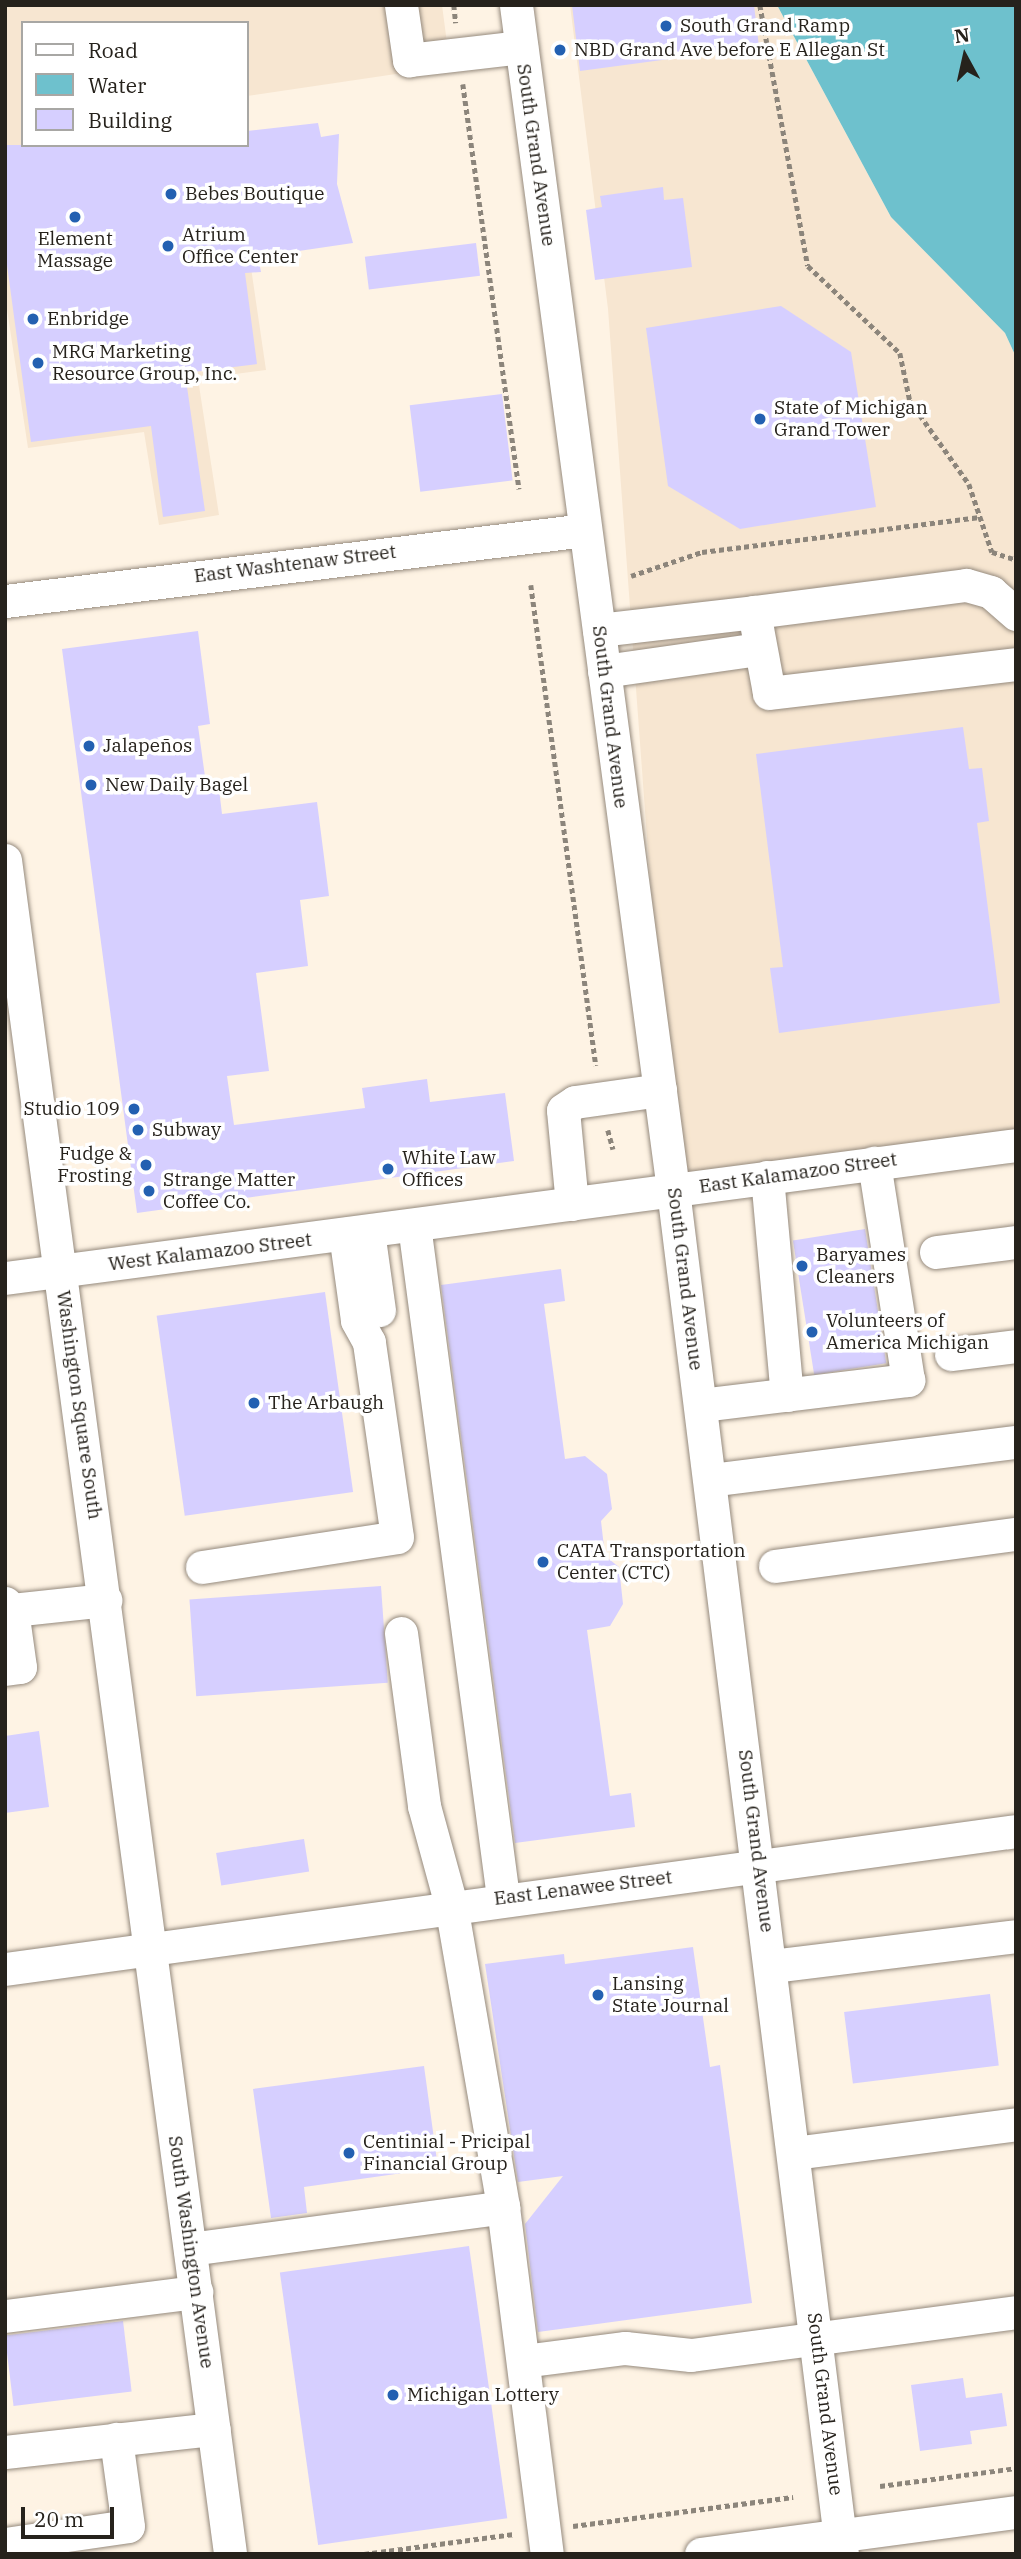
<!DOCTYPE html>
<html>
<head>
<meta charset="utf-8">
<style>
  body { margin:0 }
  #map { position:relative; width:1021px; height:2559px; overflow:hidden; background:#fef3e4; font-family:"IBM Plex Serif",serif }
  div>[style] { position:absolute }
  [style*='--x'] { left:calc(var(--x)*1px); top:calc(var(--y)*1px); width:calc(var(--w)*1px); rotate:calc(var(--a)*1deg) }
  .built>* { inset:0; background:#f7e6d1 }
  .water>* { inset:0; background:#6ec1cd }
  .building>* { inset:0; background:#d6cfff; transform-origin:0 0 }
  .path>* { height:4.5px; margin-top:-2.25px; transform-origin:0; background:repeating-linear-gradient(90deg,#8c857b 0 5px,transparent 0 8.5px) }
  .roads { filter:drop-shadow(0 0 2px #958a7d) drop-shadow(0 0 2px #958a7d) }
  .minor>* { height:33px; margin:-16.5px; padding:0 16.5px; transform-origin:16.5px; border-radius:16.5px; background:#fff }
  .dots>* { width:19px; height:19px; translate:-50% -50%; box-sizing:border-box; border:4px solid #fff; border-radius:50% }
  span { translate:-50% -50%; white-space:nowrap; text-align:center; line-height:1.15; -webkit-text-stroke:7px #fff; paint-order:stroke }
  .poi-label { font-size:19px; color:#26221c }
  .left { translate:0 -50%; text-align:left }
  .right { translate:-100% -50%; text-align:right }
  .street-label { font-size:19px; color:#26221c }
  .frame { position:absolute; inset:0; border:7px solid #26221c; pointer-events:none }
  .legend { position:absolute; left:21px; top:21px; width:228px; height:126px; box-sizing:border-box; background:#fff; border:2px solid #a8a7a4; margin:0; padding:9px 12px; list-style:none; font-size:21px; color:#26221c }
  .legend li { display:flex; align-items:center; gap:14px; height:35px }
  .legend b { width:35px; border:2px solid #a8a7a4 }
  .north { position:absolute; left:930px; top:21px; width:70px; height:70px; -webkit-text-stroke:5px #fff; paint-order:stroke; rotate:352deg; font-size:19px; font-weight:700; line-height:28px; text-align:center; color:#26221c }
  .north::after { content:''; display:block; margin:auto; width:24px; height:32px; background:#26221c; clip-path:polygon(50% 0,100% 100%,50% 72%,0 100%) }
  .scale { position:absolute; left:21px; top:2507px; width:93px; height:32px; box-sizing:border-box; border:4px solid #26221c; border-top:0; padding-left:9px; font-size:21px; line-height:24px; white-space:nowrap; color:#26221c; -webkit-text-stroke:5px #fff; paint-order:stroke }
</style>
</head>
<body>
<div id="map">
  <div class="built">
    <div style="clip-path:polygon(5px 5px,442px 5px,450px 66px,247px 96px,247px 23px,23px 23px,23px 145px,233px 145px,266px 370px,198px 379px,219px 515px,159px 525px,144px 432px,28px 448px,5px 296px)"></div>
    <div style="clip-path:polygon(570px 5px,777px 5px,891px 217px,1005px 333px,1016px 357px,1016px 1145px,673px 1190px,608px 309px)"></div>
  </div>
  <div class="water">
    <div style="clip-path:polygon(777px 5px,1016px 5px,1016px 357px,1005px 333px,891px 217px)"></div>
  </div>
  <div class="building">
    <div style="clip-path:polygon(572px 5px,754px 5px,759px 47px,580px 71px)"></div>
    <div style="clip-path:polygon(318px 123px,321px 137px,339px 134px,337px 184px,353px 243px,258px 257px,261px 272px,245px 273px,257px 364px,185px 373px,205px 511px,163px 517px,151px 426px,31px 442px,5px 250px,5px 145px,247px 145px,247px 131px)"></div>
    <div style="clip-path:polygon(663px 187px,664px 200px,683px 198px,692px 267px,595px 280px,586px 210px,602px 207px,600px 196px)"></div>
    <div style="left:476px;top:243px;width:33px;height:112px;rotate:83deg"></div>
    <div style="clip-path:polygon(781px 306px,851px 352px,876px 507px,740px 529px,668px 486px,646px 328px)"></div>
    <div style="left:502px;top:394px;width:87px;height:93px;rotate:83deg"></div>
    <div style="clip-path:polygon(198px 631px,210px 724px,198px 726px,207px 791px,219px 789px,222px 814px,317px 802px,329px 896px,300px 900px,308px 966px,256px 973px,269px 1071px,227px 1076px,234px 1125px,365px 1108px,362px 1088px,427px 1079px,430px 1102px,505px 1093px,514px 1161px,137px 1213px,62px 649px)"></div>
    <div style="clip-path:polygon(963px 727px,969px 769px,982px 768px,989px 821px,977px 823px,1000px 1003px,779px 1033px,770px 968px,783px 967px,756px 754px)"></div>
    <div style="left:865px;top:1229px;width:136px;height:73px;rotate:81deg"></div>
    <div style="clip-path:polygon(561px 1269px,565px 1301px,544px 1304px,565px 1459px,585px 1456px,607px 1474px,612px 1509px,601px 1521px,605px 1556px,619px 1567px,623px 1604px,610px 1626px,587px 1630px,610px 1796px,631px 1793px,635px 1827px,515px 1843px,441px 1285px)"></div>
    <div style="left:325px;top:1292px;width:202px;height:170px;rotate:82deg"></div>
    <div style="left:381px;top:1586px;width:97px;height:192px;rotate:86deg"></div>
    <div style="clip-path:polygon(39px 1731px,49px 1807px,5px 1813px,5px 1736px)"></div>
    <div style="left:304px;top:1839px;width:33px;height:89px;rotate:81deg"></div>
    <div style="clip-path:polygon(693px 1947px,710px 2067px,720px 2065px,752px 2303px,538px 2332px,525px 2224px,563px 2176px,518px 2182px,485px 1964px,564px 1954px,565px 1964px)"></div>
    <div style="left:990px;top:1994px;width:72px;height:147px;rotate:83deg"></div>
    <div style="clip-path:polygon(424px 2066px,438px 2168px,304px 2187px,307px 2213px,271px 2218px,253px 2089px)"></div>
    <div style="left:469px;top:2246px;width:275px;height:191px;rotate:82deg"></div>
    <div style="left:123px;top:2321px;width:71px;height:119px;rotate:83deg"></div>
    <div style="clip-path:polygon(963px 2378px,966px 2398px,1002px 2393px,1007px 2426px,970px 2431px,972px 2444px,920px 2451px,911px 2385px)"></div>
  </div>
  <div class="path">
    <div style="--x:454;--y:5;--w:18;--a:84"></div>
    <div style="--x:760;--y:5;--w:265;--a:79.6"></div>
    <div style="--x:808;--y:266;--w:127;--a:43.4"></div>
    <div style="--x:900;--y:353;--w:49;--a:78.2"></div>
    <div style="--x:910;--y:401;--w:102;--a:54.6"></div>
    <div style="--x:969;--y:484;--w:72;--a:71.3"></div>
    <div style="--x:992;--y:552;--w:25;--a:18"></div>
    <div style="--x:463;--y:84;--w:409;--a:82.1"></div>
    <div style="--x:631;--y:576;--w:75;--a:-18.7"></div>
    <div style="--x:702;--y:552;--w:280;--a:-7.2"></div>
    <div style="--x:531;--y:585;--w:485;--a:82.3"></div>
    <div style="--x:608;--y:1130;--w:20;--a:75"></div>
    <div style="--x:880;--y:2486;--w:137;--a:-7.5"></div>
    <div style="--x:573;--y:2526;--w:222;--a:-7.5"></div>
    <div style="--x:364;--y:2554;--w:150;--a:-7.6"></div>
  </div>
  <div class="roads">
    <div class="minor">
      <div style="--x:401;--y:5;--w:56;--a:81.7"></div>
      <div style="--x:409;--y:60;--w:113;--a:-6.6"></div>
      <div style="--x:516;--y:5;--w:1195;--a:82.45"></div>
      <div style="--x:673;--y:1190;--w:1374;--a:82.94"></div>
      <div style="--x:5;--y:601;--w:584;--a:-6.98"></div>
      <div style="--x:1016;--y:614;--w:33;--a:-139"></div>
      <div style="--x:991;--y:592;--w:26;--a:-164"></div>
      <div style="--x:966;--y:585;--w:214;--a:172.7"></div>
      <div style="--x:754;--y:612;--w:82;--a:79.5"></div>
      <div style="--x:769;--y:693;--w:249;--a:-6.7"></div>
      <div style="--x:599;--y:630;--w:156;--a:-6.6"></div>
      <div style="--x:604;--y:671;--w:156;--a:-8.1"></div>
      <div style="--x:5;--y:860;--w:1709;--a:82.43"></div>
      <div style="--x:767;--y:1177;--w:219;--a:84.8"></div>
      <div style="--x:572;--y:1204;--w:94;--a:-95.5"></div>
      <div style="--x:563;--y:1110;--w:14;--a:-34"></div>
      <div style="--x:575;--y:1102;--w:86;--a:-8"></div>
      <div style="--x:414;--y:1225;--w:678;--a:82.46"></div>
      <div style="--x:368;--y:1231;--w:80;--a:82.1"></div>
      <div style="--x:936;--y:1252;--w:81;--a:-7.1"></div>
      <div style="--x:5;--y:1278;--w:1020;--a:-7.49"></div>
      <div style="--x:951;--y:1354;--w:65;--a:-7"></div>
      <div style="--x:701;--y:1405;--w:209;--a:-6.9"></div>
      <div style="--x:908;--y:1380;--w:220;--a:-98.9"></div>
      <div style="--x:710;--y:1480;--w:308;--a:-7.1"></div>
      <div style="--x:775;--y:1566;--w:243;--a:-7.6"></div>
      <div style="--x:202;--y:1567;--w:197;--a:-8.7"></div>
      <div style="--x:397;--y:1537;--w:197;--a:-98.2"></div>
      <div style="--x:369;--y:1342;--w:25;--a:-119"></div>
      <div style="--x:357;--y:1320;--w:87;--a:-97.9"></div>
      <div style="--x:5;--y:1603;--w:10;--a:45"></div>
      <div style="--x:12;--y:1610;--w:94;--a:-6.1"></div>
      <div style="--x:401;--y:1633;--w:175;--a:82.4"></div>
      <div style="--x:424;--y:1806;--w:103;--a:74.7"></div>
      <div style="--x:451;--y:1905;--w:306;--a:80.2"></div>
      <div style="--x:5;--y:1669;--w:15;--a:-8"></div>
      <div style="--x:20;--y:1667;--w:58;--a:-98"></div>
      <div style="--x:772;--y:1966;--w:246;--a:-7"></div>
      <div style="--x:5;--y:1969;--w:1020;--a:-7.77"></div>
      <div style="--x:794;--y:2153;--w:224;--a:-7.4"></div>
      <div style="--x:190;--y:2249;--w:316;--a:-7.6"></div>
      <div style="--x:503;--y:2207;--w:350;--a:82.8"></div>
      <div style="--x:5;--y:2316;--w:193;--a:-7.2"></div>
      <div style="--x:523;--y:2361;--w:103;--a:-7.3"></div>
      <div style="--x:625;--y:2348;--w:66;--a:6.1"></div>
      <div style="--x:691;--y:2355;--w:328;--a:-7.5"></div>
      <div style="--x:5;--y:2452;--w:210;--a:-6.3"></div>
      <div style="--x:5;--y:2544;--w:124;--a:-8.3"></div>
      <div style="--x:128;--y:2526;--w:88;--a:-97.9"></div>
      <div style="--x:701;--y:2554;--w:318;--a:-7.6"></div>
    </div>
  </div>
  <div class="dots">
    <div style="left:666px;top:26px;background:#2360b1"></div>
    <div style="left:560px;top:50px;background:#2360b1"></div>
    <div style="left:171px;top:194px;background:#2360b1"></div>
    <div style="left:75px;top:217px;background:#2360b1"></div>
    <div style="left:168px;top:246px;background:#2360b1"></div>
    <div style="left:33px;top:319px;background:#2360b1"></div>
    <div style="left:38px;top:363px;background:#2360b1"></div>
    <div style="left:760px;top:419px;background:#2360b1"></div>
    <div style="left:89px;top:746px;background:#2360b1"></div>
    <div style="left:91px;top:785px;background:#2360b1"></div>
    <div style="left:134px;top:1109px;background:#2360b1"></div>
    <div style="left:138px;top:1130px;background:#2360b1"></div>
    <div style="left:146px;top:1165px;background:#2360b1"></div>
    <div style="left:388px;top:1169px;background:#2360b1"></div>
    <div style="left:149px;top:1191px;background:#2360b1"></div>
    <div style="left:802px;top:1266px;background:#2360b1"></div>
    <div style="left:812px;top:1332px;background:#2360b1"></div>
    <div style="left:254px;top:1403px;background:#2360b1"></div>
    <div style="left:543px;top:1562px;background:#2360b1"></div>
    <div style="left:598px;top:1995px;background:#2360b1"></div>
    <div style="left:349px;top:2153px;background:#2360b1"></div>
    <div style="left:393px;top:2395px;background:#2360b1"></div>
  </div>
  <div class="poi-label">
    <span class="left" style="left:680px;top:26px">South Grand Ramp</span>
    <span class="left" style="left:574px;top:50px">NBD Grand Ave before E Allegan St</span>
    <span class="left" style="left:185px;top:194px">Bebes Boutique</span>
    <span class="left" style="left:182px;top:246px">Atrium<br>Office Center</span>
    <span style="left:75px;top:250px">Element<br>Massage</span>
    <span class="left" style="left:47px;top:319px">Enbridge</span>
    <span class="left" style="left:52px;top:363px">MRG Marketing<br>Resource Group, Inc.</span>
    <span class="left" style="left:774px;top:419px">State of Michigan<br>Grand Tower</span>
    <span class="left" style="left:103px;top:746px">Jalapeños</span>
    <span class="left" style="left:105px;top:785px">New Daily Bagel</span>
    <span class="right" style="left:120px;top:1109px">Studio 109</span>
    <span class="left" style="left:152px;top:1130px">Subway</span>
    <span class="right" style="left:132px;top:1165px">Fudge &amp;<br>Frosting</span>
    <span class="left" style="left:402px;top:1169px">White Law<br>Offices</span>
    <span class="left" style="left:163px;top:1191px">Strange Matter<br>Coffee Co.</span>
    <span class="left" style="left:816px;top:1266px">Baryames<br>Cleaners</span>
    <span class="left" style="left:826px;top:1332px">Volunteers of<br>America Michigan</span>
    <span class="left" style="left:268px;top:1403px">The Arbaugh</span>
    <span class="left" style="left:557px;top:1562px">CATA Transportation<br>Center (CTC)</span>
    <span class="left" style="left:612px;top:1995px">Lansing<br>State Journal</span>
    <span class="left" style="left:363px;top:2153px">Centinial - Pricipal<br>Financial Group</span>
    <span class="left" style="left:407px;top:2395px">Michigan Lottery</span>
  </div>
  <div class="street-label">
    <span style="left:536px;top:155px;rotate:82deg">South Grand Avenue</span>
    <span style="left:295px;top:564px;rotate:-7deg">East Washtenaw Street</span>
    <span style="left:610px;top:717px;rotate:83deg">South Grand Avenue</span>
    <span style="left:798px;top:1173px;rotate:-8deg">East Kalamazoo Street</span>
    <span style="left:210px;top:1252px;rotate:-7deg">West Kalamazoo Street</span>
    <span style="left:685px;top:1279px;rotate:83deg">South Grand Avenue</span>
    <span style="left:79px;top:1405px;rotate:82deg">Washington Square South</span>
    <span style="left:756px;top:1841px;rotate:83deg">South Grand Avenue</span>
    <span style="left:583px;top:1888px;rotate:-7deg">East Lenawee Street</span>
    <span style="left:191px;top:2252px;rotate:82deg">South Washington Avenue</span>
    <span style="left:825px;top:2404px;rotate:83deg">South Grand Avenue</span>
  </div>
  <div class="frame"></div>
  <ul class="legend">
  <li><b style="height:9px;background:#fff"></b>Road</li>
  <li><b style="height:19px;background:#6ec1cd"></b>Water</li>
  <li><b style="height:19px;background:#d6cfff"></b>Building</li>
  </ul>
  <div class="north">N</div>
  <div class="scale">20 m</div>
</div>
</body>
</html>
